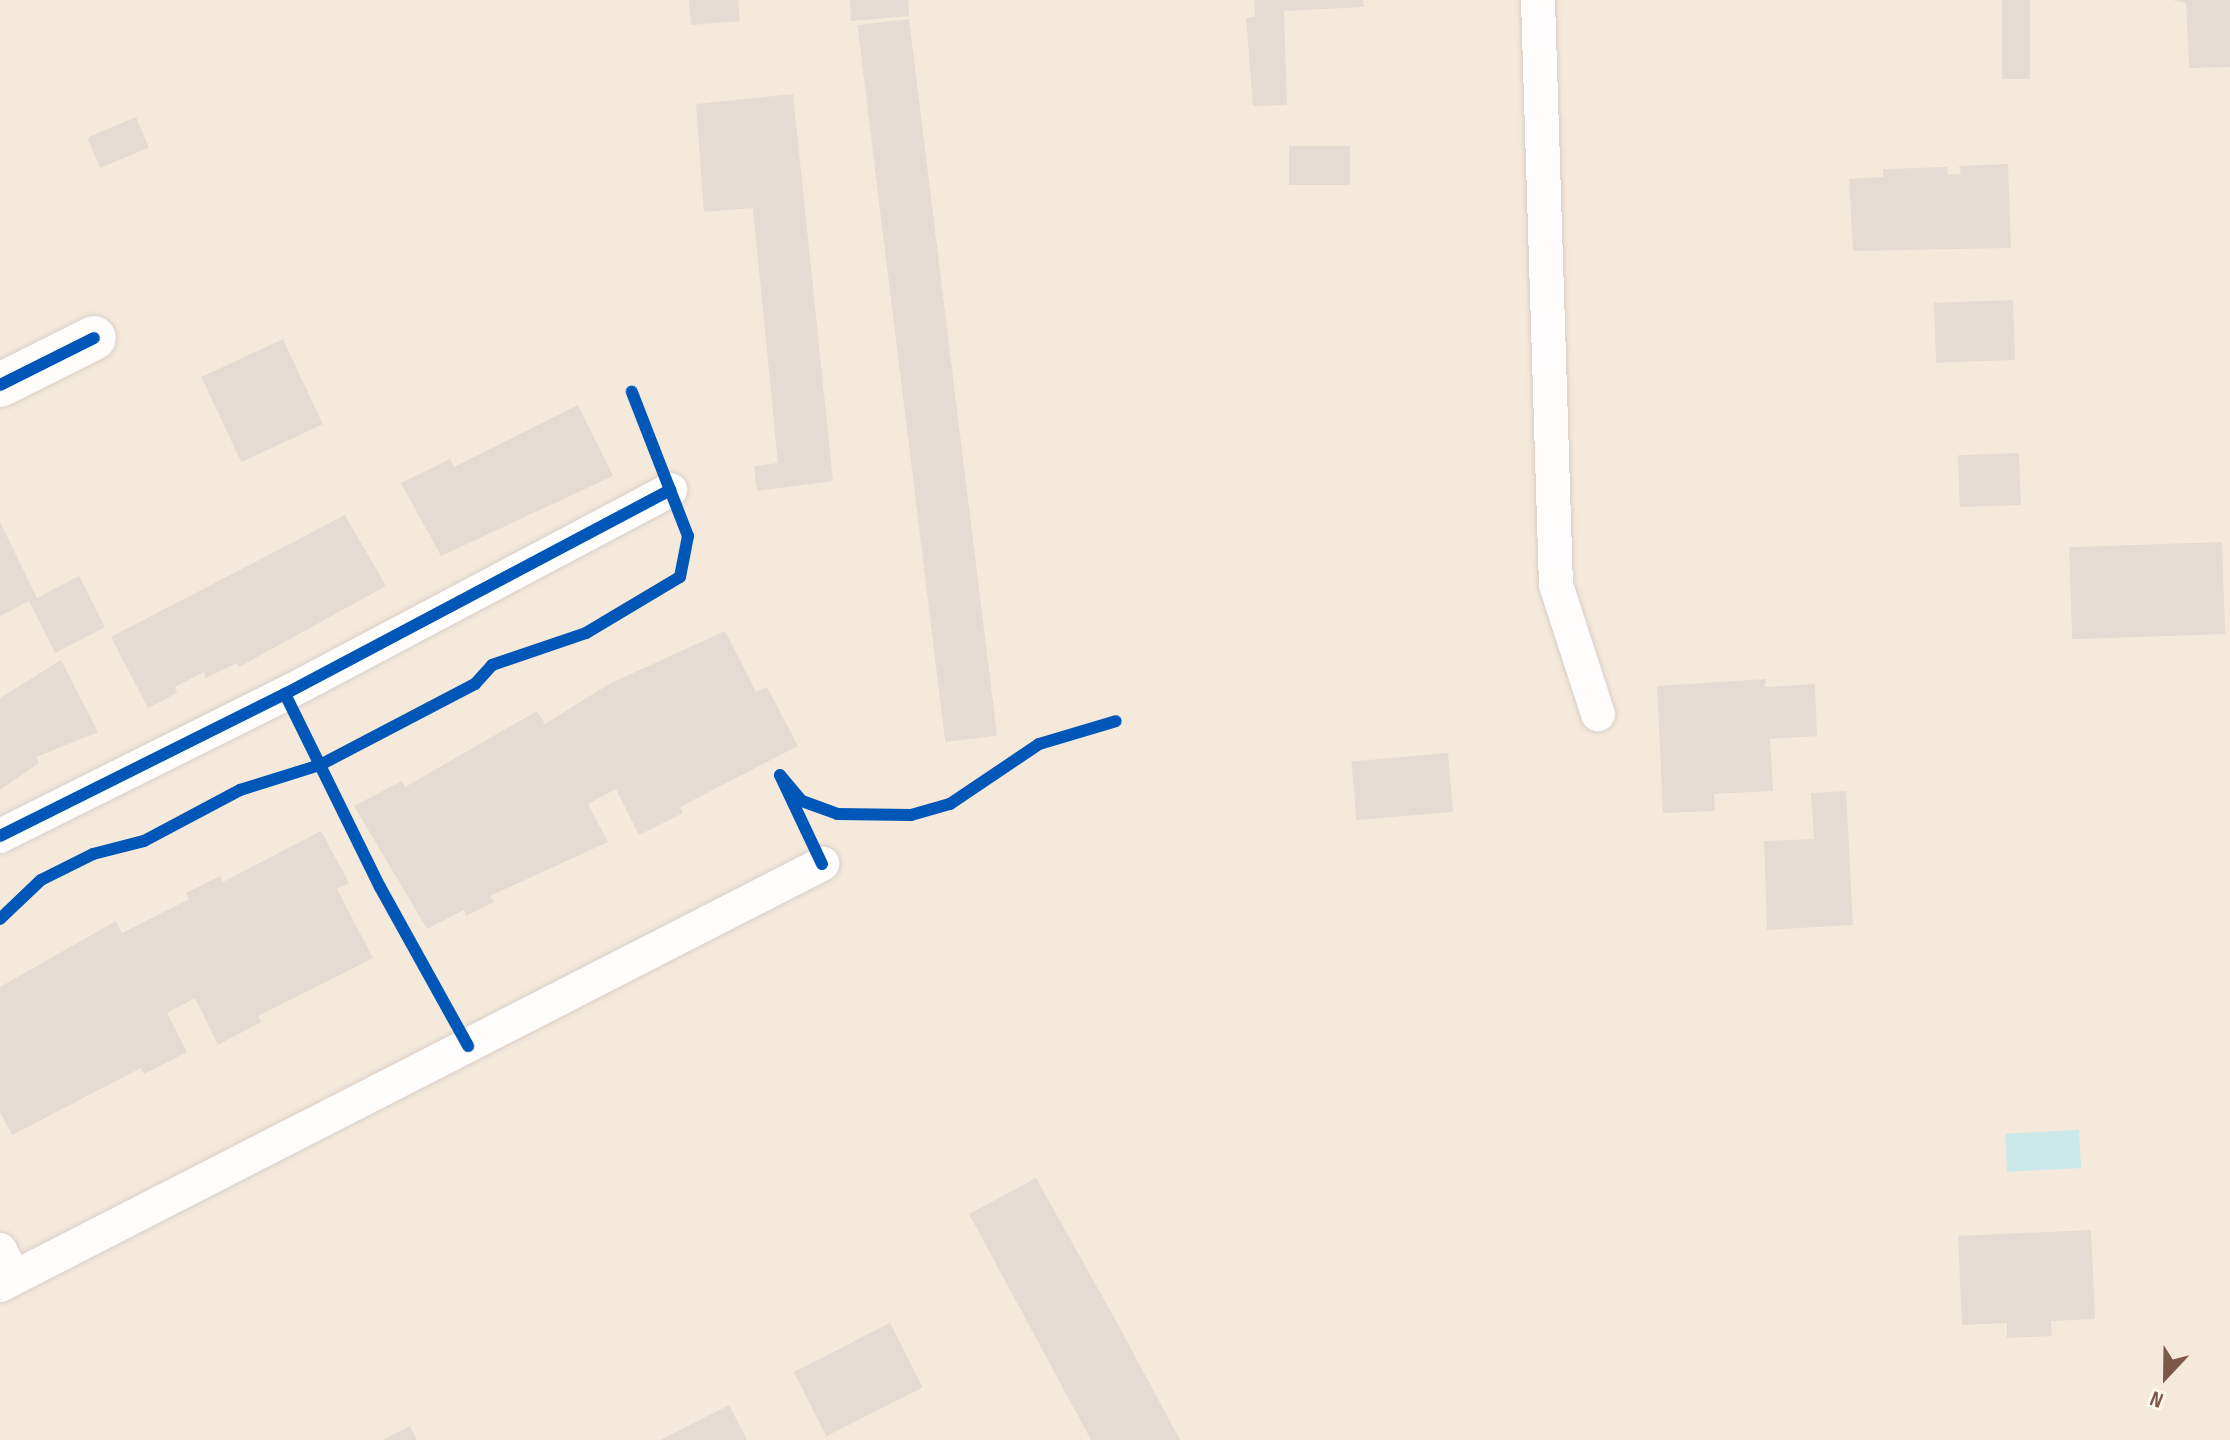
<!DOCTYPE html>
<html>
<head>
<meta charset="utf-8">
<style>
  body { margin:0 }
  #map { position:relative; width:2230px; height:1440px; overflow:hidden; background:#f8f3ec; font-family:"Sofia Sans Condensed",sans-serif }
  div>[style] { position:absolute }
  [style*='--x'] { left:calc(var(--x)*1px); top:calc(var(--y)*1px); width:calc(var(--w)*1px); rotate:calc(var(--a)*1deg) }
  .residential>* { inset:0; background:#f5e9db; transform-origin:0 0 }
  .water>* { inset:0; background:#cbe8eb; transform-origin:0 0 }
  .building>* { inset:0; background:#e5dbd3; transform-origin:0 0 }
  .roads { filter:drop-shadow(0 0 2px #d7cec8) drop-shadow(0 0 2px #d7cec8) }
  .lane>* { height:34px; margin:-17px; padding:0 17px; transform-origin:17px; border-radius:17px; background:#fefdfc }
  .street>* { height:44px; margin:-22px; padding:0 22px; transform-origin:22px; border-radius:22px; background:#fefdfc }
  .cycleway>* { height:12px; margin:-6px; padding:0 6px; transform-origin:6px; border-radius:6px; background:#0057b8 }
  span { translate:-50% -50%; white-space:nowrap; text-align:center; line-height:1.15; -webkit-text-stroke:6px #fff8ee; paint-order:stroke }
  .north { position:absolute; left:2126px; top:1336px; width:80px; height:80px; -webkit-text-stroke:6px #fff8ee; paint-order:stroke; rotate:202deg; font-size:22px; font-weight:700; line-height:32px; text-align:center; color:#7b5848 }
  .north::after { content:''; display:block; margin:auto; width:28px; height:36px; background:#7b5848; clip-path:polygon(50% 0,100% 100%,50% 72%,0 100%) }
</style>
</head>
<body>
<div id="map">
  <div class="residential">
    <div style="left:0;top:0;width:2230px;height:1440px"></div>
  </div>
  <div class="water">
    <div style="left:2079px;top:1130px;width:38px;height:74px;rotate:87deg"></div>
  </div>
  <div class="building">
    <div style="clip-path:polygon(689px 0,738px 0,740px 21px,691px 25px)"></div>
    <div style="clip-path:polygon(850px 0,908px 0,909px 16px,851px 21px)"></div>
    <div style="clip-path:polygon(1254px 0,1363px 0,1364px 7px,1284px 11px,1287px 105px,1253px 106px,1246px 18px,1255px 17px)"></div>
    <div style="left:2002px;top:0;width:28px;height:79px"></div>
    <div style="clip-path:polygon(2172px 0,2230px 0,2230px 67px,2189px 68px,2186px 3px)"></div>
    <div style="left:909px;top:19px;width:722px;height:52px;rotate:83deg"></div>
    <div style="clip-path:polygon(793px 94px,833px 481px,757px 491px,754px 466px,778px 463px,753px 208px,704px 212px,696px 104px)"></div>
    <div style="left:136px;top:117px;width:33px;height:53px;rotate:67deg"></div>
    <div style="left:1350px;top:146px;width:39px;height:61px;rotate:90deg"></div>
    <div style="clip-path:polygon(2008px 164px,2011px 248px,1853px 251px,1849px 179px,1883px 177px,1883px 169px,1947px 167px,1948px 175px,1961px 174px,1959px 166px)"></div>
    <div style="left:2013px;top:300px;width:60px;height:79px;rotate:88deg"></div>
    <div style="left:283px;top:339px;width:94px;height:90px;rotate:65deg"></div>
    <div style="clip-path:polygon(578px 405px,613px 476px,441px 556px,401px 483px,450px 459px,454px 467px)"></div>
    <div style="left:2019px;top:453px;width:52px;height:61px;rotate:88deg"></div>
    <div style="clip-path:polygon(345px 515px,386px 586px,239px 667px,237px 663px,206px 678px,204px 672px,175px 687px,177px 693px,148px 708px,111px 637px)"></div>
    <div style="clip-path:polygon(0 522px,37px 598px,79px 576px,105px 627px,55px 653px,29px 601px,0 616px)"></div>
    <div style="left:2222px;top:542px;width:92px;height:153px;rotate:88deg"></div>
    <div style="clip-path:polygon(725px 631px,756px 692px,767px 687px,798px 746px,680px 807px,683px 813px,639px 835px,616px 789px,588px 804px,608px 842px,490px 896px,494px 902px,466px 916px,464px 910px,427px 929px,354px 806px,402px 781px,405px 787px,537px 711px,545px 724px,609px 684px)"></div>
    <div style="clip-path:polygon(61px 660px,98px 732px,36px 757px,39px 763px,0 790px,0 698px)"></div>
    <div style="clip-path:polygon(1766px 679px,1765px 687px,1815px 684px,1817px 736px,1770px 739px,1773px 791px,1714px 794px,1715px 811px,1663px 813px,1657px 686px)"></div>
    <div style="left:1448px;top:753px;width:59px;height:97px;rotate:85deg"></div>
    <div style="clip-path:polygon(1846px 791px,1853px 925px,1767px 930px,1764px 841px,1814px 839px,1811px 793px)"></div>
    <div style="clip-path:polygon(321px 831px,349px 883px,337px 889px,373px 958px,258px 1016px,261px 1022px,218px 1045px,195px 998px,167px 1013px,187px 1052px,144px 1074px,141px 1068px,12px 1135px,0 1112px,0 987px,116px 921px,122px 933px,189px 899px,186px 893px,220px 876px,223px 882px)"></div>
    <div style="clip-path:polygon(1036px 1178px,1121px 1330px,1180px 1440px,1091px 1440px,969px 1214px)"></div>
    <div style="clip-path:polygon(2091px 1230px,2095px 1319px,2051px 1321px,2052px 1336px,2007px 1338px,2007px 1323px,1962px 1325px,1958px 1236px)"></div>
    <div style="left:890px;top:1323px;width:72px;height:108px;rotate:63deg"></div>
    <div style="clip-path:polygon(729px 1405px,747px 1440px,660px 1440px)"></div>
    <div style="clip-path:polygon(410px 1426px,417px 1440px,383px 1440px)"></div>
  </div>
  <div class="roads">
    <div class="lane">
      <div style="--x:1538;--y:0;--w:585;--a:88.24"></div>
      <div style="--x:1556;--y:585;--w:136;--a:72"></div>
      <div style="--x:0;--y:836;--w:318;--a:-26.5"></div>
      <div style="--x:285;--y:694;--w:436;--a:-27.9"></div>
      <div style="--x:0;--y:1250;--w:31;--a:63"></div>
      <div style="--x:0;--y:1285;--w:924;--a:-27.12"></div>
    </div>
    <div class="street">
      <div style="--x:0;--y:385;--w:105;--a:-26.6"></div>
    </div>
  </div>
  <div class="cycleway">
    <div style="--x:0;--y:385;--w:105;--a:-26.6"></div>
    <div style="--x:285;--y:694;--w:215;--a:63.8"></div>
    <div style="--x:380;--y:887;--w:182;--a:61"></div>
    <div style="--x:0;--y:836;--w:318;--a:-26.5"></div>
    <div style="--x:285;--y:694;--w:436;--a:-27.9"></div>
    <div style="--x:822;--y:864;--w:98;--a:-115.3"></div>
    <div style="--x:780;--y:775;--w:34;--a:50"></div>
    <div style="--x:802;--y:801;--w:37;--a:20"></div>
    <div style="--x:837;--y:814;--w:74;--a:0.8"></div>
    <div style="--x:911;--y:815;--w:41;--a:-15.8"></div>
    <div style="--x:950;--y:804;--w:107;--a:-34"></div>
    <div style="--x:1039;--y:744;--w:80;--a:-16.6"></div>
    <div style="--x:0;--y:919;--w:57;--a:-43.6"></div>
    <div style="--x:41;--y:880;--w:58;--a:-26.6"></div>
    <div style="--x:93;--y:854;--w:53;--a:-14.3"></div>
    <div style="--x:144;--y:841;--w:109;--a:-28"></div>
    <div style="--x:240;--y:790;--w:84;--a:-17.4"></div>
    <div style="--x:320;--y:765;--w:175;--a:-27.6"></div>
    <div style="--x:475;--y:684;--w:25;--a:-48"></div>
    <div style="--x:492;--y:665;--w:99;--a:-18.8"></div>
    <div style="--x:586;--y:633;--w:109;--a:-30.8"></div>
    <div style="--x:680;--y:577;--w:42;--a:-79"></div>
    <div style="--x:688;--y:536;--w:155;--a:-111.3"></div>
  </div>
  <div class="north">N</div>
</div>
</body>
</html>
